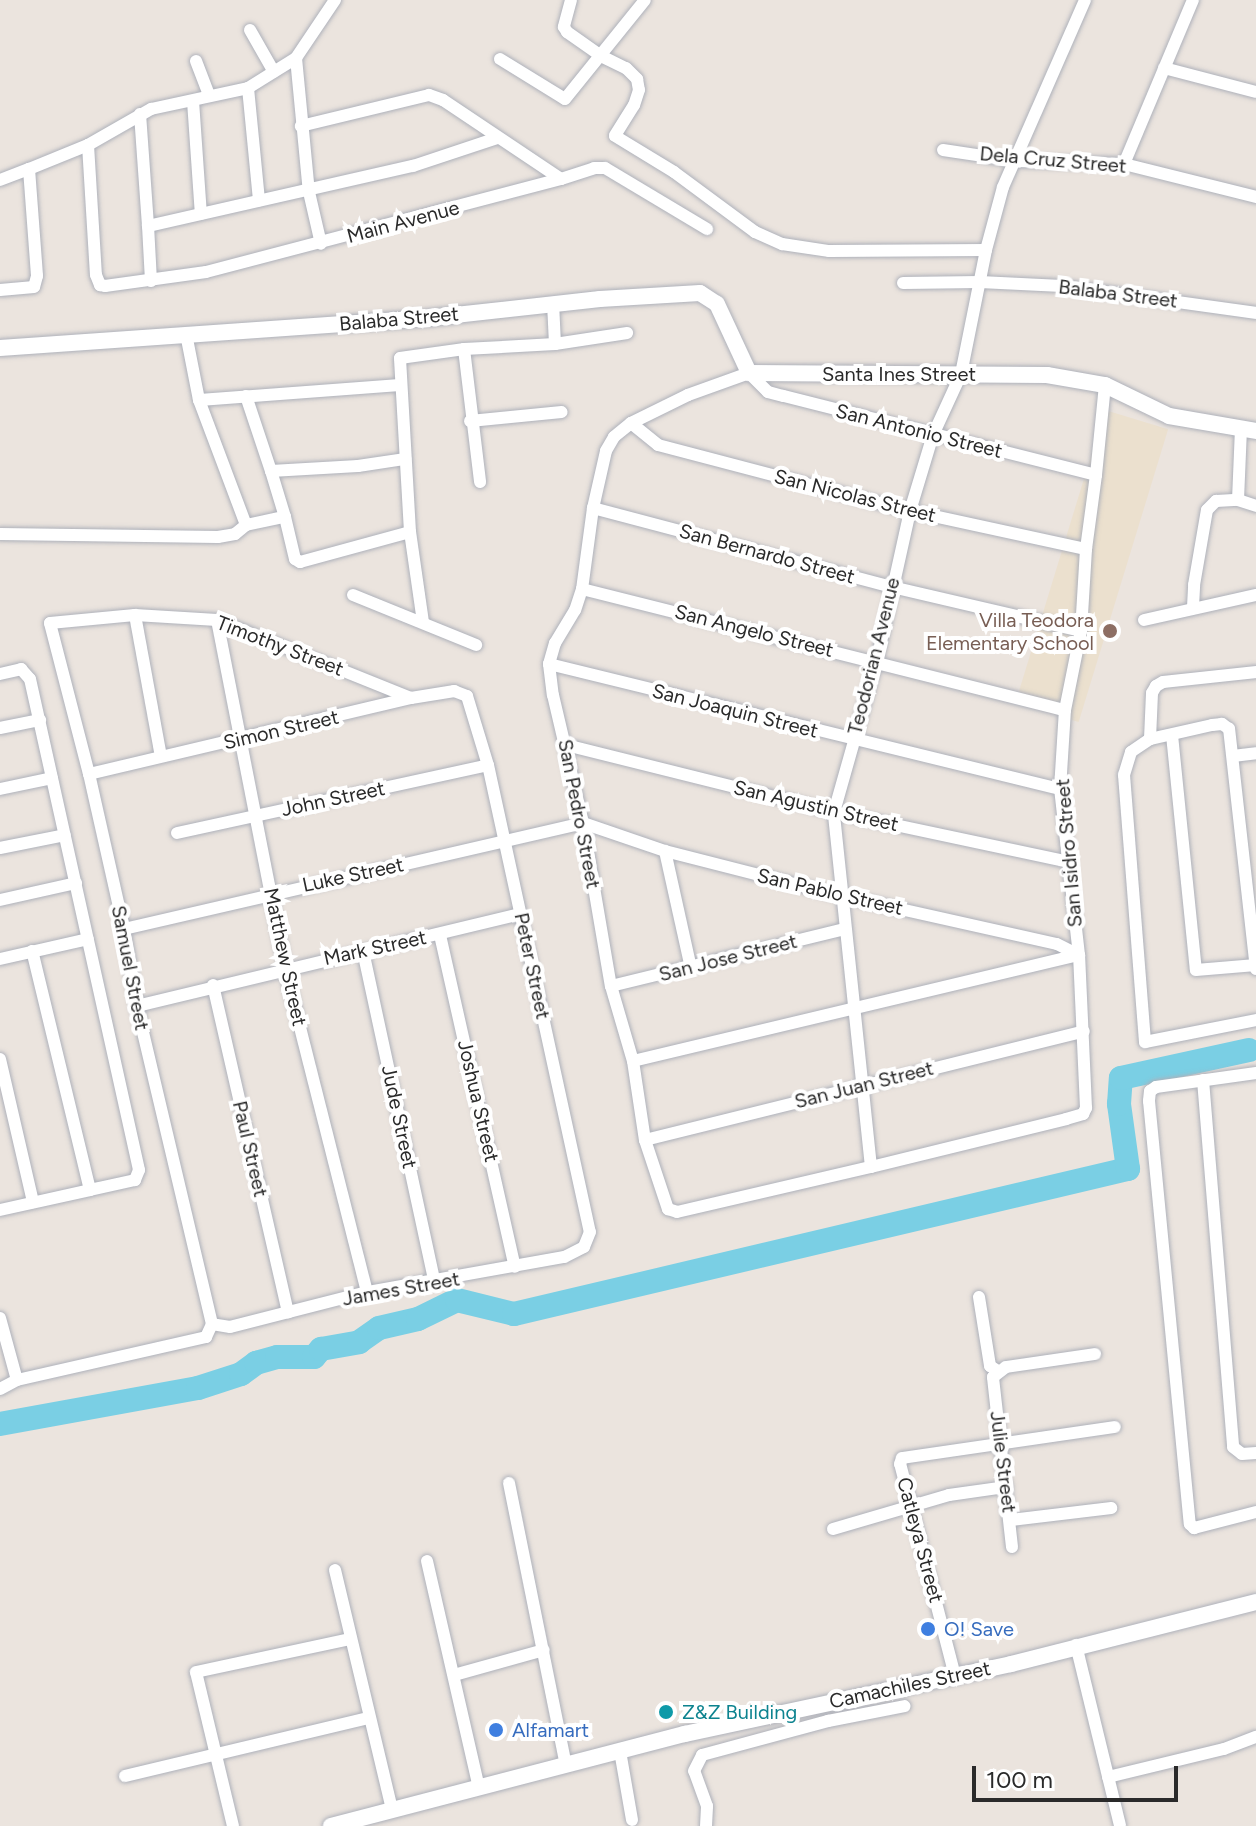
<!DOCTYPE html>
<html>
<head>
<meta charset="utf-8">
<style>
  body { margin:0 }
  #map { position:relative; width:1256px; height:1826px; overflow:hidden; background:#ebe4de; font-family:Figtree,sans-serif }
  div>[style] { position:absolute }
  [style*='--x'] { left:calc(var(--x)*1px); top:calc(var(--y)*1px); width:calc(var(--w)*1px); rotate:calc(var(--a)*1deg) }
  .education>* { inset:0; background:#ebe0ce; transform-origin:0 0 }
  .river>* { height:24px; margin:-12px; padding:0 12px; transform-origin:12px; border-radius:12px; background:#7acfe4 }
  .roads { filter:drop-shadow(0 0 2px #aeb1ba) drop-shadow(0 0 2px #aeb1ba) }
  .street>* { height:12px; margin:-6px; padding:0 6px; transform-origin:6px; border-radius:6px; background:#fff }
  .secondary>* { height:16px; margin:-8px; padding:0 8px; transform-origin:8px; border-radius:8px; background:#fff }
  .dots>* { width:22px; height:22px; translate:-50% -50%; box-sizing:border-box; border:4px solid #fff; border-radius:50% }
  span { translate:-50% -50%; white-space:nowrap; text-align:center; line-height:1.15; -webkit-text-stroke:8px #fff; paint-order:stroke }
  .street-label { font-size:20px; color:#2a2a2a }
  .education-label { font-size:20px; color:#785e54 }
  .right { translate:-100% -50%; text-align:right }
  .shop-label { font-size:20px; color:#366cbe }
  .left { translate:0 -50%; text-align:left }
  .culture-label { font-size:20px; color:#0d838f }
  .scale { position:absolute; left:972px; top:1766px; width:206px; height:36px; box-sizing:border-box; border:4px solid #2a2a2a; border-top:0; padding-left:10px; font-size:24px; line-height:28px; white-space:nowrap; color:#2a2a2a; -webkit-text-stroke:6px #fff; paint-order:stroke }
</style>
</head>
<body>
<div id="map">
  <div class="education">
    <div style="left:1105px;top:410px;width:66px;height:306px;rotate:17deg"></div>
  </div>
  <div class="river">
    <div style="--x:0;--y:1424;--w:201;--a:-10.3"></div>
    <div style="--x:198;--y:1388;--w:45;--a:-18"></div>
    <div style="--x:241;--y:1374;--w:19;--a:-36"></div>
    <div style="--x:256;--y:1363;--w:22;--a:-16"></div>
    <div style="--x:277;--y:1357;--w:37;--a:0"></div>
    <div style="--x:314;--y:1357;--w:11;--a:-49"></div>
    <div style="--x:321;--y:1349;--w:39;--a:-10"></div>
    <div style="--x:359;--y:1342;--w:24;--a:-35"></div>
    <div style="--x:379;--y:1328;--w:40;--a:-13"></div>
    <div style="--x:418;--y:1319;--w:43;--a:-26"></div>
    <div style="--x:457;--y:1300;--w:59;--a:13.8"></div>
    <div style="--x:514;--y:1314;--w:631;--a:-13.29"></div>
    <div style="--x:1128;--y:1169;--w:66;--a:-97.9"></div>
    <div style="--x:1119;--y:1104;--w:26;--a:-86"></div>
    <div style="--x:1121;--y:1078;--w:131;--a:-12.3"></div>
  </div>
  <div class="roads">
    <div class="street">
      <div style="--x:571;--y:0;--w:28;--a:105"></div>
      <div style="--x:564;--y:27;--w:6;--a:59"></div>
      <div style="--x:567;--y:32;--w:42;--a:35.2"></div>
      <div style="--x:601;--y:56;--w:28;--a:26"></div>
      <div style="--x:626;--y:68;--w:16;--a:45"></div>
      <div style="--x:637;--y:79;--w:11;--a:80"></div>
      <div style="--x:639;--y:90;--w:16;--a:108"></div>
      <div style="--x:634;--y:105;--w:36;--a:122"></div>
      <div style="--x:615;--y:136;--w:69;--a:31.4"></div>
      <div style="--x:674;--y:172;--w:101;--a:36.5"></div>
      <div style="--x:755;--y:232;--w:30;--a:24"></div>
      <div style="--x:782;--y:244;--w:48;--a:8.5"></div>
      <div style="--x:829;--y:251;--w:157;--a:-0.4"></div>
      <div style="--x:250;--y:30;--w:48;--a:60.3"></div>
      <div style="--x:296;--y:58;--w:135;--a:84.5"></div>
      <div style="--x:309;--y:192;--w:53;--a:77"></div>
      <div style="--x:500;--y:59;--w:76;--a:31.6"></div>
      <div style="--x:565;--y:99;--w:127;--a:-51.1"></div>
      <div style="--x:196;--y:61;--w:36;--a:69"></div>
      <div style="--x:1164;--y:68;--w:95;--a:14.6"></div>
      <div style="--x:248;--y:88;--w:113;--a:84.4"></div>
      <div style="--x:193;--y:101;--w:113;--a:86"></div>
      <div style="--x:140;--y:114;--w:112;--a:85.9"></div>
      <div style="--x:88;--y:145;--w:130;--a:86.5"></div>
      <div style="--x:96;--y:275;--w:11;--a:68"></div>
      <div style="--x:100;--y:285;--w:5;--a:11"></div>
      <div style="--x:105;--y:286;--w:102;--a:-7.9"></div>
      <div style="--x:206;--y:272;--w:367;--a:-14.7"></div>
      <div style="--x:561;--y:179;--w:142;--a:-146.2"></div>
      <div style="--x:443;--y:100;--w:15;--a:-160"></div>
      <div style="--x:429;--y:95;--w:132;--a:166.4"></div>
      <div style="--x:943;--y:150;--w:75;--a:8.5"></div>
      <div style="--x:1017;--y:161;--w:107;--a:1.6"></div>
      <div style="--x:1124;--y:164;--w:136;--a:14"></div>
      <div style="--x:1124;--y:164;--w:178;--a:-67.2"></div>
      <div style="--x:29;--y:169;--w:64;--a:-22.1"></div>
      <div style="--x:88;--y:145;--w:73;--a:-29.7"></div>
      <div style="--x:151;--y:109;--w:99;--a:-12.2"></div>
      <div style="--x:248;--y:88;--w:57;--a:-32"></div>
      <div style="--x:296;--y:58;--w:70;--a:-56.1"></div>
      <div style="--x:561;--y:179;--w:35;--a:-18"></div>
      <div style="--x:594;--y:168;--w:11;--a:0"></div>
      <div style="--x:605;--y:168;--w:119;--a:30.9"></div>
      <div style="--x:0;--y:180;--w:31;--a:-21"></div>
      <div style="--x:29;--y:169;--w:107;--a:85.7"></div>
      <div style="--x:37;--y:276;--w:11;--a:105"></div>
      <div style="--x:34;--y:287;--w:34;--a:175"></div>
      <div style="--x:151;--y:281;--w:55;--a:-93.1"></div>
      <div style="--x:148;--y:226;--w:272;--a:-12.8"></div>
      <div style="--x:413;--y:166;--w:89;--a:-18.4"></div>
      <div style="--x:903;--y:283;--w:77;--a:-0.7"></div>
      <div style="--x:980;--y:282;--w:82;--a:2.8"></div>
      <div style="--x:1062;--y:286;--w:196;--a:7.9"></div>
      <div style="--x:553;--y:303;--w:41;--a:87.2"></div>
      <div style="--x:464;--y:349;--w:134;--a:83.1"></div>
      <div style="--x:246;--y:396;--w:79;--a:71.6"></div>
      <div style="--x:199;--y:400;--w:202;--a:-4.3"></div>
      <div style="--x:470;--y:421;--w:92;--a:-5.6"></div>
      <div style="--x:631;--y:423;--w:35;--a:39"></div>
      <div style="--x:658;--y:445;--w:260;--a:14.7"></div>
      <div style="--x:910;--y:511;--w:180;--a:12.2"></div>
      <div style="--x:1096;--y:475;--w:323;--a:-165.8"></div>
      <div style="--x:783;--y:396;--w:16;--a:-165"></div>
      <div style="--x:768;--y:392;--w:27;--a:-135"></div>
      <div style="--x:749;--y:373;--w:65;--a:160.2"></div>
      <div style="--x:688;--y:395;--w:64;--a:153.8"></div>
      <div style="--x:631;--y:423;--w:22;--a:141"></div>
      <div style="--x:614;--y:437;--w:16;--a:120"></div>
      <div style="--x:606;--y:451;--w:58;--a:102.8"></div>
      <div style="--x:593;--y:508;--w:82;--a:97.7"></div>
      <div style="--x:582;--y:589;--w:22;--a:108"></div>
      <div style="--x:575;--y:610;--w:39;--a:121"></div>
      <div style="--x:555;--y:643;--w:22;--a:106"></div>
      <div style="--x:549;--y:664;--w:31;--a:83"></div>
      <div style="--x:553;--y:695;--w:131;--a:76.8"></div>
      <div style="--x:583;--y:823;--w:165;--a:80.3"></div>
      <div style="--x:611;--y:986;--w:78;--a:73.7"></div>
      <div style="--x:633;--y:1061;--w:80;--a:81.4"></div>
      <div style="--x:645;--y:1140;--w:73;--a:71.6"></div>
      <div style="--x:668;--y:1209;--w:9;--a:18"></div>
      <div style="--x:677;--y:1212;--w:199;--a:-13.1"></div>
      <div style="--x:871;--y:1167;--w:201;--a:-13.8"></div>
      <div style="--x:1066;--y:1119;--w:18;--a:-16"></div>
      <div style="--x:1083;--y:1114;--w:7;--a:-63"></div>
      <div style="--x:1086;--y:1108;--w:153;--a:-92.6"></div>
      <div style="--x:1079;--y:955;--w:167;--a:-96.5"></div>
      <div style="--x:1060;--y:789;--w:79;--a:-86.4"></div>
      <div style="--x:1065;--y:710;--w:81;--a:-78.6"></div>
      <div style="--x:1081;--y:631;--w:82;--a:-86.5"></div>
      <div style="--x:1086;--y:549;--w:75;--a:-82.3"></div>
      <div style="--x:1096;--y:475;--w:90;--a:-84.3"></div>
      <div style="--x:1238;--y:500;--w:19;--a:18"></div>
      <div style="--x:593;--y:508;--w:309;--a:14.8"></div>
      <div style="--x:892;--y:587;--w:194;--a:13.1"></div>
      <div style="--x:285;--y:517;--w:43;--a:76.6"></div>
      <div style="--x:295;--y:559;--w:6;--a:31"></div>
      <div style="--x:300;--y:562;--w:114;--a:-15.3"></div>
      <div style="--x:246;--y:525;--w:40;--a:-12"></div>
      <div style="--x:285;--y:517;--w:48;--a:-106.9"></div>
      <div style="--x:271;--y:471;--w:87;--a:-3.3"></div>
      <div style="--x:358;--y:466;--w:48;--a:-8.5"></div>
      <div style="--x:0;--y:534;--w:218;--a:0.8"></div>
      <div style="--x:218;--y:537;--w:17;--a:-10"></div>
      <div style="--x:235;--y:534;--w:14;--a:-39"></div>
      <div style="--x:246;--y:525;--w:134;--a:-110.6"></div>
      <div style="--x:199;--y:400;--w:67;--a:-101.1"></div>
      <div style="--x:582;--y:589;--w:498;--a:14.1"></div>
      <div style="--x:353;--y:595;--w:133;--a:22.1"></div>
      <div style="--x:1193;--y:607;--w:22;--a:-87"></div>
      <div style="--x:1194;--y:585;--w:76;--a:-80.2"></div>
      <div style="--x:1207;--y:510;--w:13;--a:-45"></div>
      <div style="--x:1216;--y:501;--w:22;--a:-3"></div>
      <div style="--x:1238;--y:500;--w:71;--a:-87.6"></div>
      <div style="--x:135;--y:615;--w:143;--a:79.6"></div>
      <div style="--x:217;--y:620;--w:355;--a:78.9"></div>
      <div style="--x:285;--y:968;--w:334;--a:75.8"></div>
      <div style="--x:1144;--y:620;--w:115;--a:-12.6"></div>
      <div style="--x:423;--y:622;--w:91;--a:-98.2"></div>
      <div style="--x:410;--y:532;--w:174;--a:-93.3"></div>
      <div style="--x:400;--y:358;--w:65;--a:-8"></div>
      <div style="--x:464;--y:349;--w:91;--a:-3.1"></div>
      <div style="--x:555;--y:344;--w:73;--a:-8.7"></div>
      <div style="--x:549;--y:664;--w:526;--a:13.75"></div>
      <div style="--x:0;--y:674;--w:22;--a:-13"></div>
      <div style="--x:21;--y:669;--w:13;--a:48"></div>
      <div style="--x:30;--y:679;--w:503;--a:77.48"></div>
      <div style="--x:139;--y:1170;--w:11;--a:112"></div>
      <div style="--x:135;--y:1180;--w:46;--a:167.5"></div>
      <div style="--x:0;--y:728;--w:41;--a:-11.3"></div>
      <div style="--x:1172;--y:735;--w:236;--a:84.2"></div>
      <div style="--x:1196;--y:970;--w:60;--a:-4.8"></div>
      <div style="--x:1150;--y:739;--w:46;--a:-87.5"></div>
      <div style="--x:1152;--y:693;--w:8;--a:-60"></div>
      <div style="--x:1156;--y:686;--w:8;--a:-30"></div>
      <div style="--x:1163;--y:682;--w:94;--a:-6.1"></div>
      <div style="--x:566;--y:745;--w:276;--a:14"></div>
      <div style="--x:834;--y:812;--w:240;--a:12"></div>
      <div style="--x:1233;--y:756;--w:23;--a:-7"></div>
      <div style="--x:89;--y:774;--w:331;--a:-13.3"></div>
      <div style="--x:411;--y:698;--w:44;--a:-9.2"></div>
      <div style="--x:454;--y:691;--w:14;--a:21"></div>
      <div style="--x:467;--y:696;--w:72;--a:73.1"></div>
      <div style="--x:488;--y:765;--w:478;--a:77.7"></div>
      <div style="--x:590;--y:1232;--w:16;--a:112"></div>
      <div style="--x:584;--y:1247;--w:22;--a:153"></div>
      <div style="--x:564;--y:1257;--w:200;--a:169.9"></div>
      <div style="--x:367;--y:1292;--w:141;--a:165.7"></div>
      <div style="--x:230;--y:1327;--w:18;--a:-171"></div>
      <div style="--x:212;--y:1324;--w:327;--a:-103.3"></div>
      <div style="--x:137;--y:1006;--w:78;--a:-99.6"></div>
      <div style="--x:124;--y:929;--w:159;--a:-102.7"></div>
      <div style="--x:89;--y:774;--w:156;--a:-104.5"></div>
      <div style="--x:50;--y:623;--w:85;--a:-5.4"></div>
      <div style="--x:135;--y:615;--w:82;--a:3.5"></div>
      <div style="--x:217;--y:620;--w:209;--a:21.9"></div>
      <div style="--x:0;--y:789;--w:53;--a:-11.9"></div>
      <div style="--x:177;--y:833;--w:318;--a:-12.3"></div>
      <div style="--x:0;--y:848;--w:66;--a:-11.3"></div>
      <div style="--x:665;--y:851;--w:120;--a:77.5"></div>
      <div style="--x:0;--y:900;--w:78;--a:-12.6"></div>
      <div style="--x:124;--y:929;--w:471;--a:-13"></div>
      <div style="--x:583;--y:823;--w:87;--a:18.9"></div>
      <div style="--x:665;--y:851;--w:183;--a:14.3"></div>
      <div style="--x:842;--y:896;--w:220;--a:12.6"></div>
      <div style="--x:1057;--y:944;--w:25;--a:27"></div>
      <div style="--x:440;--y:935;--w:340;--a:77.3"></div>
      <div style="--x:363;--y:951;--w:340;--a:77.8"></div>
      <div style="--x:0;--y:959;--w:90;--a:-12.8"></div>
      <div style="--x:1256;--y:969;--w:242;--a:-96.4"></div>
      <div style="--x:1229;--y:729;--w:9;--a:-144"></div>
      <div style="--x:1222;--y:724;--w:10;--a:174"></div>
      <div style="--x:1212;--y:725;--w:64;--a:167.3"></div>
      <div style="--x:1150;--y:739;--w:23;--a:146"></div>
      <div style="--x:1131;--y:752;--w:24;--a:107"></div>
      <div style="--x:1124;--y:775;--w:268;--a:85.5"></div>
      <div style="--x:1145;--y:1042;--w:113;--a:-11.2"></div>
      <div style="--x:213;--y:985;--w:336;--a:77.1"></div>
      <div style="--x:611;--y:986;--w:240;--a:-13.7"></div>
      <div style="--x:137;--y:1006;--w:395;--a:-13.5"></div>
      <div style="--x:0;--y:1059;--w:147;--a:77"></div>
      <div style="--x:633;--y:1061;--w:458;--a:-13.4"></div>
      <div style="--x:1256;--y:1073;--w:101;--a:172"></div>
      <div style="--x:1156;--y:1087;--w:7;--a:146"></div>
      <div style="--x:1150;--y:1091;--w:10;--a:96"></div>
      <div style="--x:1149;--y:1101;--w:425;--a:84.5"></div>
      <div style="--x:1190;--y:1524;--w:6;--a:45"></div>
      <div style="--x:1194;--y:1528;--w:64;--a:-14.5"></div>
      <div style="--x:1203;--y:1080;--w:368;--a:85.3"></div>
      <div style="--x:1233;--y:1447;--w:11;--a:38"></div>
      <div style="--x:1242;--y:1454;--w:14;--a:-4"></div>
      <div style="--x:645;--y:1140;--w:452;--a:-13.9"></div>
      <div style="--x:871;--y:1167;--w:357;--a:-96"></div>
      <div style="--x:834;--y:812;--w:158;--a:-74.2"></div>
      <div style="--x:877;--y:660;--w:153;--a:-77.5"></div>
      <div style="--x:910;--y:511;--w:79;--a:-73.2"></div>
      <div style="--x:933;--y:435;--w:67;--a:-65.3"></div>
      <div style="--x:961;--y:374;--w:126;--a:-78.6"></div>
      <div style="--x:986;--y:250;--w:65;--a:-74.9"></div>
      <div style="--x:1003;--y:187;--w:204;--a:-66.3"></div>
      <div style="--x:0;--y:1210;--w:92;--a:-12.5"></div>
      <div style="--x:90;--y:1190;--w:246;--a:-103.6"></div>
      <div style="--x:979;--y:1297;--w:70;--a:80.9"></div>
      <div style="--x:990;--y:1366;--w:9;--a:32"></div>
      <div style="--x:0;--y:1318;--w:64;--a:74.7"></div>
      <div style="--x:17;--y:1380;--w:19;--a:152"></div>
      <div style="--x:17;--y:1380;--w:194;--a:-12.8"></div>
      <div style="--x:206;--y:1337;--w:14;--a:-65"></div>
      <div style="--x:509;--y:1483;--w:288;--a:78.6"></div>
      <div style="--x:1011;--y:1520;--w:101;--a:-6.8"></div>
      <div style="--x:833;--y:1529;--w:121;--a:-16.3"></div>
      <div style="--x:949;--y:1495;--w:58;--a:-8"></div>
      <div style="--x:1012;--y:1547;--w:171;--a:-96.4"></div>
      <div style="--x:993;--y:1377;--w:16;--a:-38"></div>
      <div style="--x:1006;--y:1367;--w:90;--a:-8.3"></div>
      <div style="--x:427;--y:1561;--w:233;--a:77.1"></div>
      <div style="--x:335;--y:1570;--w:247;--a:76.6"></div>
      <div style="--x:1076;--y:1645;--w:186;--a:76.3"></div>
      <div style="--x:454;--y:1675;--w:93;--a:-15.5"></div>
      <div style="--x:955;--y:1676;--w:219;--a:-104.5"></div>
      <div style="--x:900;--y:1464;--w:6;--a:-72"></div>
      <div style="--x:902;--y:1458;--w:215;--a:-8.3"></div>
      <div style="--x:620;--y:1751;--w:70;--a:80.1"></div>
      <div style="--x:125;--y:1776;--w:250;--a:-13.4"></div>
      <div style="--x:1108;--y:1777;--w:119;--a:-13.6"></div>
      <div style="--x:1224;--y:1749;--w:34;--a:-21"></div>
      <div style="--x:233;--y:1826;--w:158;--a:-103.5"></div>
      <div style="--x:196;--y:1672;--w:157;--a:-12.1"></div>
      <div style="--x:706;--y:1826;--w:20;--a:-87"></div>
      <div style="--x:707;--y:1806;--w:37;--a:-110"></div>
      <div style="--x:694;--y:1771;--w:18;--a:-63"></div>
      <div style="--x:702;--y:1755;--w:131;--a:-15.1"></div>
      <div style="--x:828;--y:1721;--w:78;--a:-11"></div>
    </div>
    <div class="secondary">
      <div style="--x:0;--y:348;--w:429;--a:-4"></div>
      <div style="--x:428;--y:318;--w:173;--a:-6.3"></div>
      <div style="--x:600;--y:299;--w:100;--a:-3.4"></div>
      <div style="--x:700;--y:293;--w:20;--a:33"></div>
      <div style="--x:717;--y:304;--w:76;--a:65.1"></div>
      <div style="--x:749;--y:373;--w:298;--a:0.4"></div>
      <div style="--x:1047;--y:375;--w:59;--a:9.8"></div>
      <div style="--x:1105;--y:385;--w:71;--a:25.8"></div>
      <div style="--x:1169;--y:416;--w:88;--a:9.8"></div>
      <div style="--x:331;--y:1826;--w:366;--a:-14.6"></div>
      <div style="--x:685;--y:1734;--w:333;--a:-12.1"></div>
      <div style="--x:1011;--y:1664;--w:253;--a:-14.2"></div>
    </div>
  </div>
  <div class="dots">
    <div style="left:1110px;top:631px;background:#8d6e63"></div>
    <div style="left:928px;top:1629px;background:#3f7fe0"></div>
    <div style="left:666px;top:1712px;background:#0f9aa8"></div>
    <div style="left:496px;top:1730px;background:#3f7fe0"></div>
  </div>
  <div class="street-label">
    <span style="left:1053px;top:160px;rotate:5deg">Dela Cruz Street</span>
    <span style="left:403px;top:222px;rotate:-15deg">Main Avenue</span>
    <span style="left:1118px;top:294px;rotate:7deg">Balaba Street</span>
    <span style="left:399px;top:319px;rotate:-5deg">Balaba Street</span>
    <span style="left:899px;top:374px">Santa Ines Street</span>
    <span style="left:919px;top:431px;rotate:14deg">San Antonio Street</span>
    <span style="left:855px;top:496px;rotate:14deg">San Nicolas Street</span>
    <span style="left:767px;top:554px;rotate:15deg">San Bernardo Street</span>
    <span style="left:754px;top:631px;rotate:14deg">San Angelo Street</span>
    <span style="left:280px;top:646px;rotate:21deg">Timothy Street</span>
    <span style="left:874px;top:656px;rotate:-76deg">Teodorian Avenue</span>
    <span style="left:735px;top:711px;rotate:14deg">San Joaquin Street</span>
    <span style="left:281px;top:730px;rotate:-13deg">Simon Street</span>
    <span style="left:333px;top:799px;rotate:-12deg">John Street</span>
    <span style="left:816px;top:806px;rotate:13deg">San Agustin Street</span>
    <span style="left:579px;top:814px;rotate:79deg">San Pedro Street</span>
    <span style="left:1069px;top:853px;rotate:-95deg">San Isidro Street</span>
    <span style="left:353px;top:875px;rotate:-12deg">Luke Street</span>
    <span style="left:830px;top:892px;rotate:13deg">San Pablo Street</span>
    <span style="left:375px;top:948px;rotate:-12deg">Mark Street</span>
    <span style="left:285px;top:957px;rotate:78deg">Matthew Street</span>
    <span style="left:728px;top:958px;rotate:-14deg">San Jose Street</span>
    <span style="left:532px;top:966px;rotate:78deg">Peter Street</span>
    <span style="left:130px;top:968px;rotate:79deg">Samuel Street</span>
    <span style="left:864px;top:1085px;rotate:-14deg">San Juan Street</span>
    <span style="left:478px;top:1101px;rotate:77deg">Joshua Street</span>
    <span style="left:399px;top:1117px;rotate:78deg">Jude Street</span>
    <span style="left:250px;top:1149px;rotate:77deg">Paul Street</span>
    <span style="left:401px;top:1289px;rotate:-10deg">James Street</span>
    <span style="left:1003px;top:1462px;rotate:83deg">Julie Street</span>
    <span style="left:920px;top:1540px;rotate:75deg">Catleya Street</span>
    <span style="left:910px;top:1685px;rotate:-12deg">Camachiles Street</span>
  </div>
  <div class="education-label">
    <span class="right" style="left:1094px;top:632px">Villa Teodora<br>Elementary School</span>
  </div>
  <div class="shop-label">
    <span class="left" style="left:944px;top:1629px">O! Save</span>
    <span class="left" style="left:512px;top:1730px">Alfamart</span>
  </div>
  <div class="culture-label">
    <span class="left" style="left:682px;top:1712px">Z&amp;Z Building</span>
  </div>
  <div class="scale">100 m</div>
</div>
</body>
</html>
